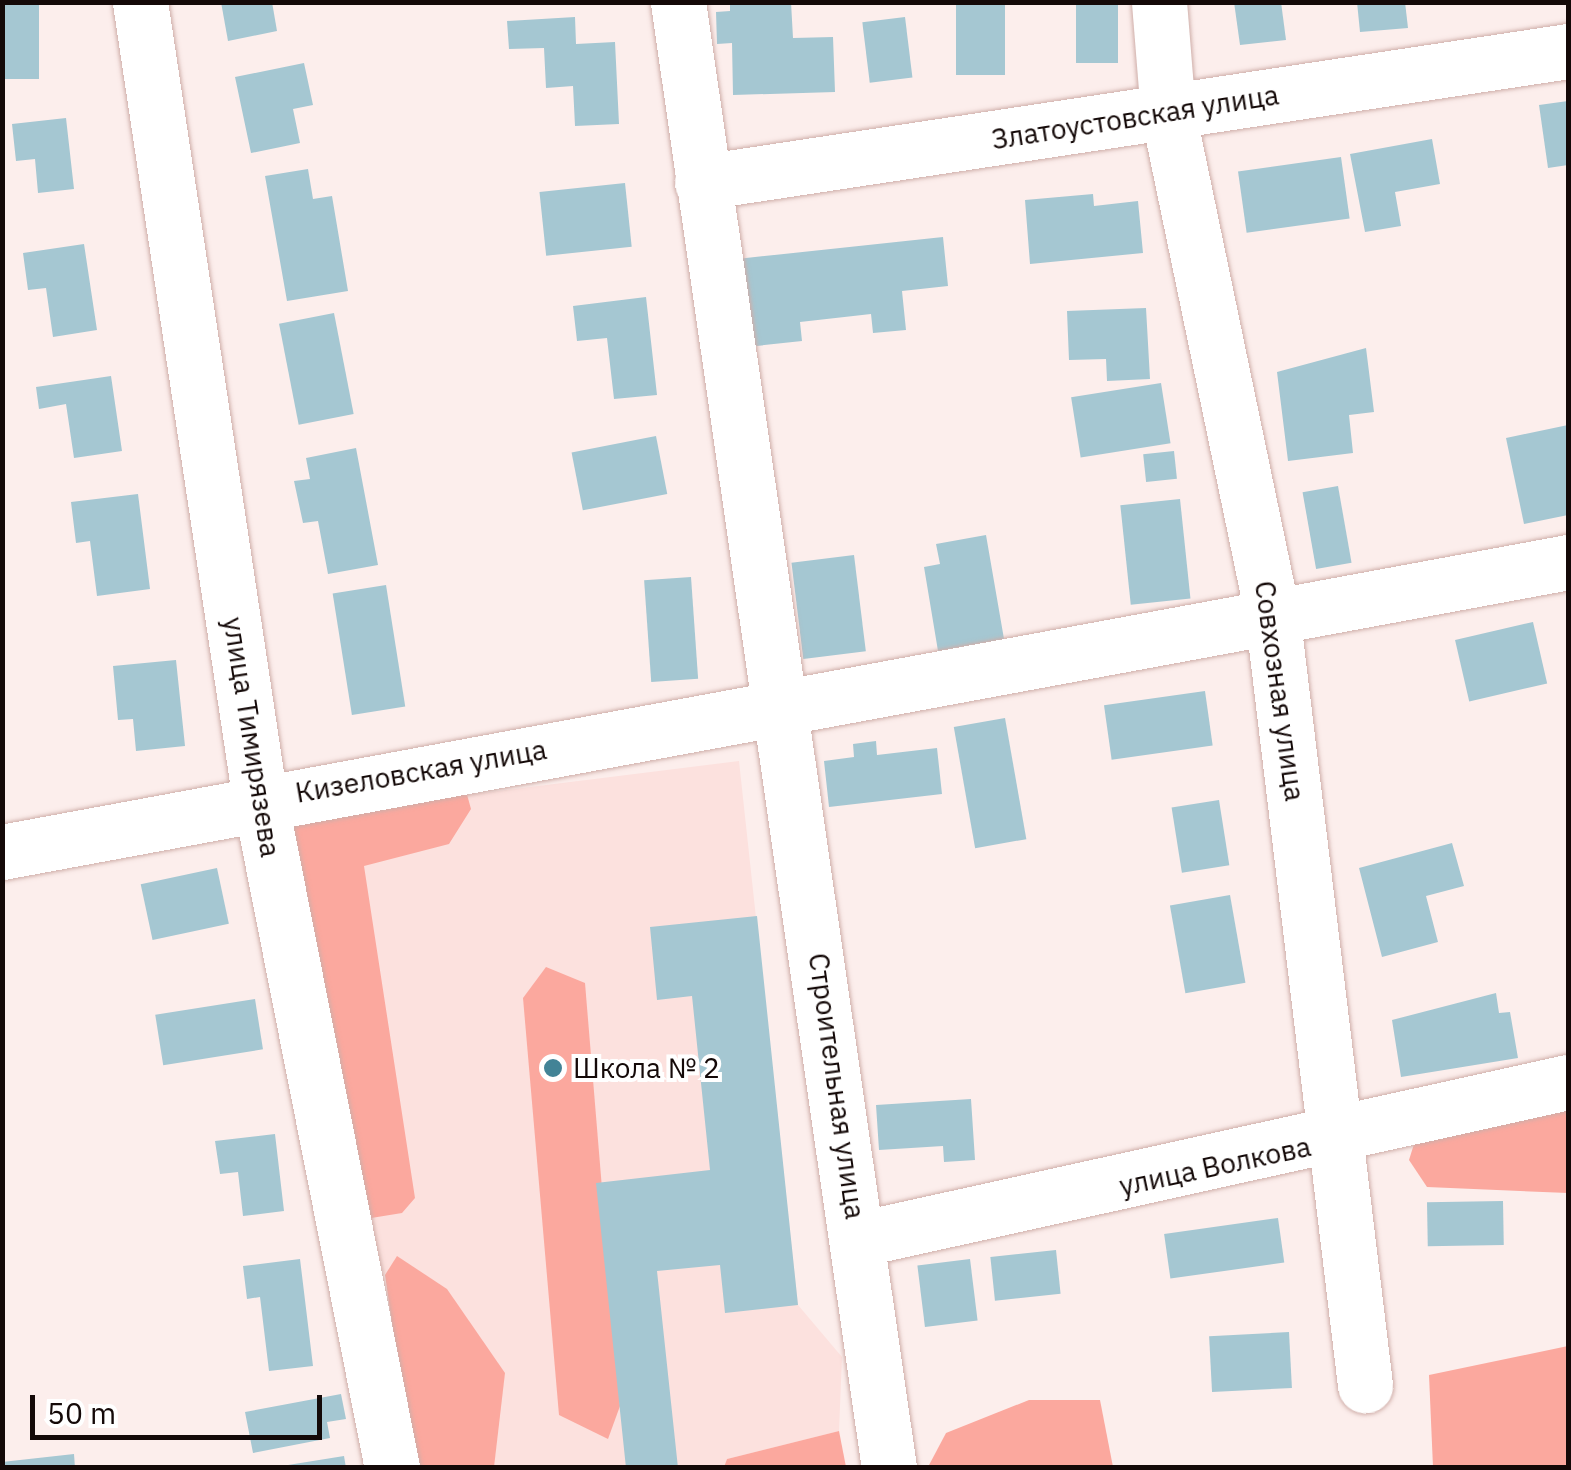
<!DOCTYPE html>
<html>
<head>
<meta charset="utf-8">
<style>
  body { margin:0 }
  #map { position:relative; width:1571px; height:1470px; overflow:hidden; background:#fceeec; font-family:"IBM Plex Sans",sans-serif }
  div>[style] { position:absolute }
  [style*='--x'] { left:calc(var(--x)*1px); top:calc(var(--y)*1px); width:calc(var(--w)*1px); rotate:calc(var(--a)*1deg) }
  .built>* { inset:0; background:#fce1de }
  .forest>* { inset:0; background:#fba89e }
  .building>* { inset:0; background:#a5c7d2; transform-origin:0 0 }
  .roads { filter:drop-shadow(0 0 2px #cfaea9) drop-shadow(0 0 2px #cfaea9) }
  .minor>* { height:55px; margin:-27.5px; padding:0 27.5px; transform-origin:27.5px; border-radius:27.5px; background:#fff }
  .dots>* { width:28px; height:28px; translate:-50% -50%; box-sizing:border-box; border:5px solid #fff; border-radius:50% }
  span { translate:-50% -50%; white-space:nowrap; text-align:center; line-height:1.15; -webkit-text-stroke:8px #fff; paint-order:stroke }
  .street-label { font-size:28px; color:#140908 }
  .poi-label { font-size:28px; color:#140908 }
  .left { translate:0 -50%; text-align:left }
  .frame { position:absolute; inset:0; border:5px solid #140908; pointer-events:none }
  .scale { position:absolute; left:30px; top:1395px; width:292px; height:45px; box-sizing:border-box; border:5px solid #140908; border-top:0; padding-left:12px; font-size:30px; line-height:35px; white-space:nowrap; color:#140908; -webkit-text-stroke:8px #fff; paint-order:stroke }
</style>
</head>
<body>
<div id="map">
  <div class="built">
    <div style="clip-path:polygon(739px 761px,798px 1305px,842px 1357px,839px 1431px,727px 1459px,724px 1467px,413px 1467px,385px 1275px,359px 1220px,290px 817px)"></div>
  </div>
  <div class="forest">
    <div style="clip-path:polygon(466px 791px,471px 809px,449px 844px,364px 866px,415px 1198px,402px 1213px,359px 1220px,290px 817px)"></div>
    <div style="clip-path:polygon(546px 967px,585px 983px,620px 1406px,608px 1439px,559px 1415px,523px 998px)"></div>
    <div style="clip-path:polygon(1568px 1102px,1568px 1193px,1427px 1187px,1409px 1160px,1414px 1144px)"></div>
    <div style="clip-path:polygon(397px 1256px,447px 1289px,505px 1373px,494px 1467px,413px 1467px,385px 1275px)"></div>
    <div style="clip-path:polygon(1568px 1346px,1568px 1467px,1433px 1467px,1429px 1375px)"></div>
    <div style="clip-path:polygon(1029px 1400px,1100px 1400px,1113px 1467px,928px 1467px,946px 1433px)"></div>
    <div style="clip-path:polygon(839px 1431px,846px 1467px,724px 1467px,727px 1459px)"></div>
  </div>
  <div class="building">
    <div style="left:2px;top:2px;width:37px;height:77px"></div>
    <div style="clip-path:polygon(221px 2px,272px 2px,277px 31px,228px 41px)"></div>
    <div style="clip-path:polygon(730px 2px,791px 2px,793px 38px,833px 37px,835px 92px,733px 95px,732px 43px,717px 44px,716px 12px,730px 11px)"></div>
    <div style="left:956px;top:2px;width:49px;height:73px"></div>
    <div style="left:1076px;top:2px;width:42px;height:61px"></div>
    <div style="clip-path:polygon(1234px 2px,1281px 2px,1286px 40px,1240px 45px)"></div>
    <div style="clip-path:polygon(1357px 2px,1405px 2px,1408px 28px,1360px 32px)"></div>
    <div style="clip-path:polygon(575px 17px,576px 44px,615px 42px,619px 124px,575px 126px,573px 86px,546px 88px,544px 48px,509px 49px,507px 21px)"></div>
    <div style="left:905px;top:17px;width:61px;height:43px;rotate:83deg"></div>
    <div style="clip-path:polygon(304px 63px,313px 105px,293px 109px,300px 143px,251px 153px,235px 77px)"></div>
    <div style="clip-path:polygon(1568px 101px,1568px 165px,1548px 168px,1539px 105px)"></div>
    <div style="clip-path:polygon(66px 118px,74px 189px,38px 193px,35px 159px,16px 161px,12px 124px)"></div>
    <div style="clip-path:polygon(1432px 139px,1440px 184px,1395px 192px,1401px 226px,1365px 232px,1350px 154px)"></div>
    <div style="left:1341px;top:157px;width:62px;height:104px;rotate:82deg"></div>
    <div style="clip-path:polygon(308px 169px,313px 199px,332px 196px,348px 291px,287px 301px,265px 176px)"></div>
    <div style="left:625px;top:183px;width:64px;height:86px;rotate:84deg"></div>
    <div style="clip-path:polygon(1093px 194px,1094px 206px,1138px 201px,1143px 253px,1030px 264px,1025px 200px)"></div>
    <div style="clip-path:polygon(943px 237px,948px 286px,902px 291px,906px 330px,873px 333px,871px 314px,800px 322px,802px 341px,747px 347px,737px 259px)"></div>
    <div style="clip-path:polygon(84px 244px,97px 330px,53px 337px,46px 288px,28px 290px,23px 253px)"></div>
    <div style="clip-path:polygon(646px 297px,657px 395px,614px 399px,607px 338px,577px 341px,573px 306px)"></div>
    <div style="clip-path:polygon(1146px 308px,1150px 379px,1107px 381px,1106px 359px,1069px 360px,1067px 311px)"></div>
    <div style="left:334px;top:313px;width:103px;height:56px;rotate:79deg"></div>
    <div style="clip-path:polygon(1366px 348px,1374px 412px,1349px 415px,1353px 453px,1288px 461px,1277px 372px)"></div>
    <div style="clip-path:polygon(111px 376px,122px 451px,74px 458px,66px 404px,39px 409px,36px 387px)"></div>
    <div style="left:1161px;top:383px;width:61px;height:91px;rotate:81deg"></div>
    <div style="clip-path:polygon(1568px 425px,1568px 515px,1524px 524px,1506px 438px)"></div>
    <div style="left:656px;top:436px;width:59px;height:86px;rotate:79deg"></div>
    <div style="clip-path:polygon(356px 448px,378px 565px,328px 574px,318px 521px,303px 523px,294px 481px,310px 479px,306px 458px)"></div>
    <div style="left:1174px;top:451px;width:28px;height:31px;rotate:84deg"></div>
    <div style="left:1338px;top:486px;width:78px;height:36px;rotate:80deg"></div>
    <div style="clip-path:polygon(138px 494px,150px 589px,97px 596px,90px 541px,76px 543px,71px 502px)"></div>
    <div style="left:1180px;top:499px;width:100px;height:60px;rotate:84deg"></div>
    <div style="clip-path:polygon(986px 535px,1004px 639px,938px 651px,924px 567px,940px 564px,936px 544px)"></div>
    <div style="left:854px;top:555px;width:97px;height:63px;rotate:83deg"></div>
    <div style="left:691px;top:577px;width:102px;height:47px;rotate:86deg"></div>
    <div style="left:386px;top:585px;width:123px;height:54px;rotate:81deg"></div>
    <div style="left:1533px;top:622px;width:63px;height:80px;rotate:77deg"></div>
    <div style="clip-path:polygon(176px 660px,185px 746px,136px 751px,133px 719px,118px 720px,113px 666px)"></div>
    <div style="left:1205px;top:691px;width:55px;height:102px;rotate:82deg"></div>
    <div style="left:1005px;top:718px;width:123px;height:52px;rotate:80deg"></div>
    <div style="clip-path:polygon(876px 741px,877px 755px,937px 748px,942px 794px,829px 807px,824px 761px,854px 757px,853px 744px)"></div>
    <div style="left:1219px;top:800px;width:66px;height:48px;rotate:81deg"></div>
    <div style="clip-path:polygon(1452px 843px,1464px 886px,1426px 896px,1438px 942px,1382px 957px,1359px 868px)"></div>
    <div style="left:217px;top:868px;width:57px;height:78px;rotate:78deg"></div>
    <div style="left:1230px;top:895px;width:89px;height:61px;rotate:80deg"></div>
    <div style="clip-path:polygon(757px 916px,798px 1305px,725px 1313px,720px 1265px,657px 1271px,678px 1468px,626px 1468px,596px 1183px,710px 1170px,692px 996px,657px 1000px,650px 927px)"></div>
    <div style="clip-path:polygon(1496px 993px,1499px 1013px,1510px 1012px,1518px 1058px,1401px 1077px,1392px 1020px)"></div>
    <div style="left:255px;top:999px;width:51px;height:101px;rotate:81deg"></div>
    <div style="clip-path:polygon(971px 1099px,975px 1160px,944px 1162px,943px 1146px,879px 1150px,876px 1105px)"></div>
    <div style="clip-path:polygon(275px 1134px,284px 1211px,243px 1216px,238px 1172px,220px 1174px,215px 1141px)"></div>
    <div style="left:1503px;top:1201px;width:44px;height:76px;rotate:89deg"></div>
    <div style="left:1278px;top:1218px;width:45px;height:115px;rotate:82deg"></div>
    <div style="left:1056px;top:1250px;width:44px;height:66px;rotate:84deg"></div>
    <div style="clip-path:polygon(300px 1259px,313px 1366px,269px 1371px,260px 1297px,247px 1299px,243px 1266px)"></div>
    <div style="left:970px;top:1259px;width:62px;height:53px;rotate:83deg"></div>
    <div style="left:1289px;top:1332px;width:56px;height:80px;rotate:87deg"></div>
    <div style="clip-path:polygon(341px 1394px,346px 1419px,327px 1422px,330px 1438px,253px 1453px,245px 1412px)"></div>
    <div style="clip-path:polygon(74px 1454px,75px 1468px,2px 1468px,2px 1462px)"></div>
    <div style="clip-path:polygon(344px 1456px,346px 1468px,289px 1468px,288px 1465px)"></div>
  </div>
  <div class="roads">
    <div class="minor">
      <div style="--x:140;--y:2;--w:807;--a:81.45"></div>
      <div style="--x:260;--y:800;--w:681;--a:78.82"></div>
      <div style="--x:678;--y:2;--w:1481;--a:81.81"></div>
      <div style="--x:1159;--y:2;--w:111;--a:85.4"></div>
      <div style="--x:1168;--y:113;--w:511;--a:78.25"></div>
      <div style="--x:1272;--y:613;--w:778;--a:83.13"></div>
      <div style="--x:702;--y:182;--w:876;--a:-8.6"></div>
      <div style="--x:2;--y:852;--w:1593;--a:-10.49"></div>
      <div style="--x:859;--y:1239;--w:726;--a:-12.49"></div>
    </div>
  </div>
  <div class="dots">
    <div style="left:553px;top:1068px;background:#428396"></div>
  </div>
  <div class="street-label">
    <span style="left:1135px;top:117px;rotate:-9deg">Златоустовская улица</span>
    <span style="left:1280px;top:691px;rotate:82deg">Совхозная улица</span>
    <span style="left:252px;top:737px;rotate:81deg">улица Тимирязева</span>
    <span style="left:421px;top:771px;rotate:-10deg">Кизеловская улица</span>
    <span style="left:837px;top:1086px;rotate:82deg">Строительная улица</span>
    <span style="left:1215px;top:1166px;rotate:-12deg">улица Волкова</span>
  </div>
  <div class="poi-label">
    <span class="left" style="left:573px;top:1068px">Школа № 2</span>
  </div>
  <div class="frame"></div>
  <div class="scale">50 m</div>
</div>
</body>
</html>
